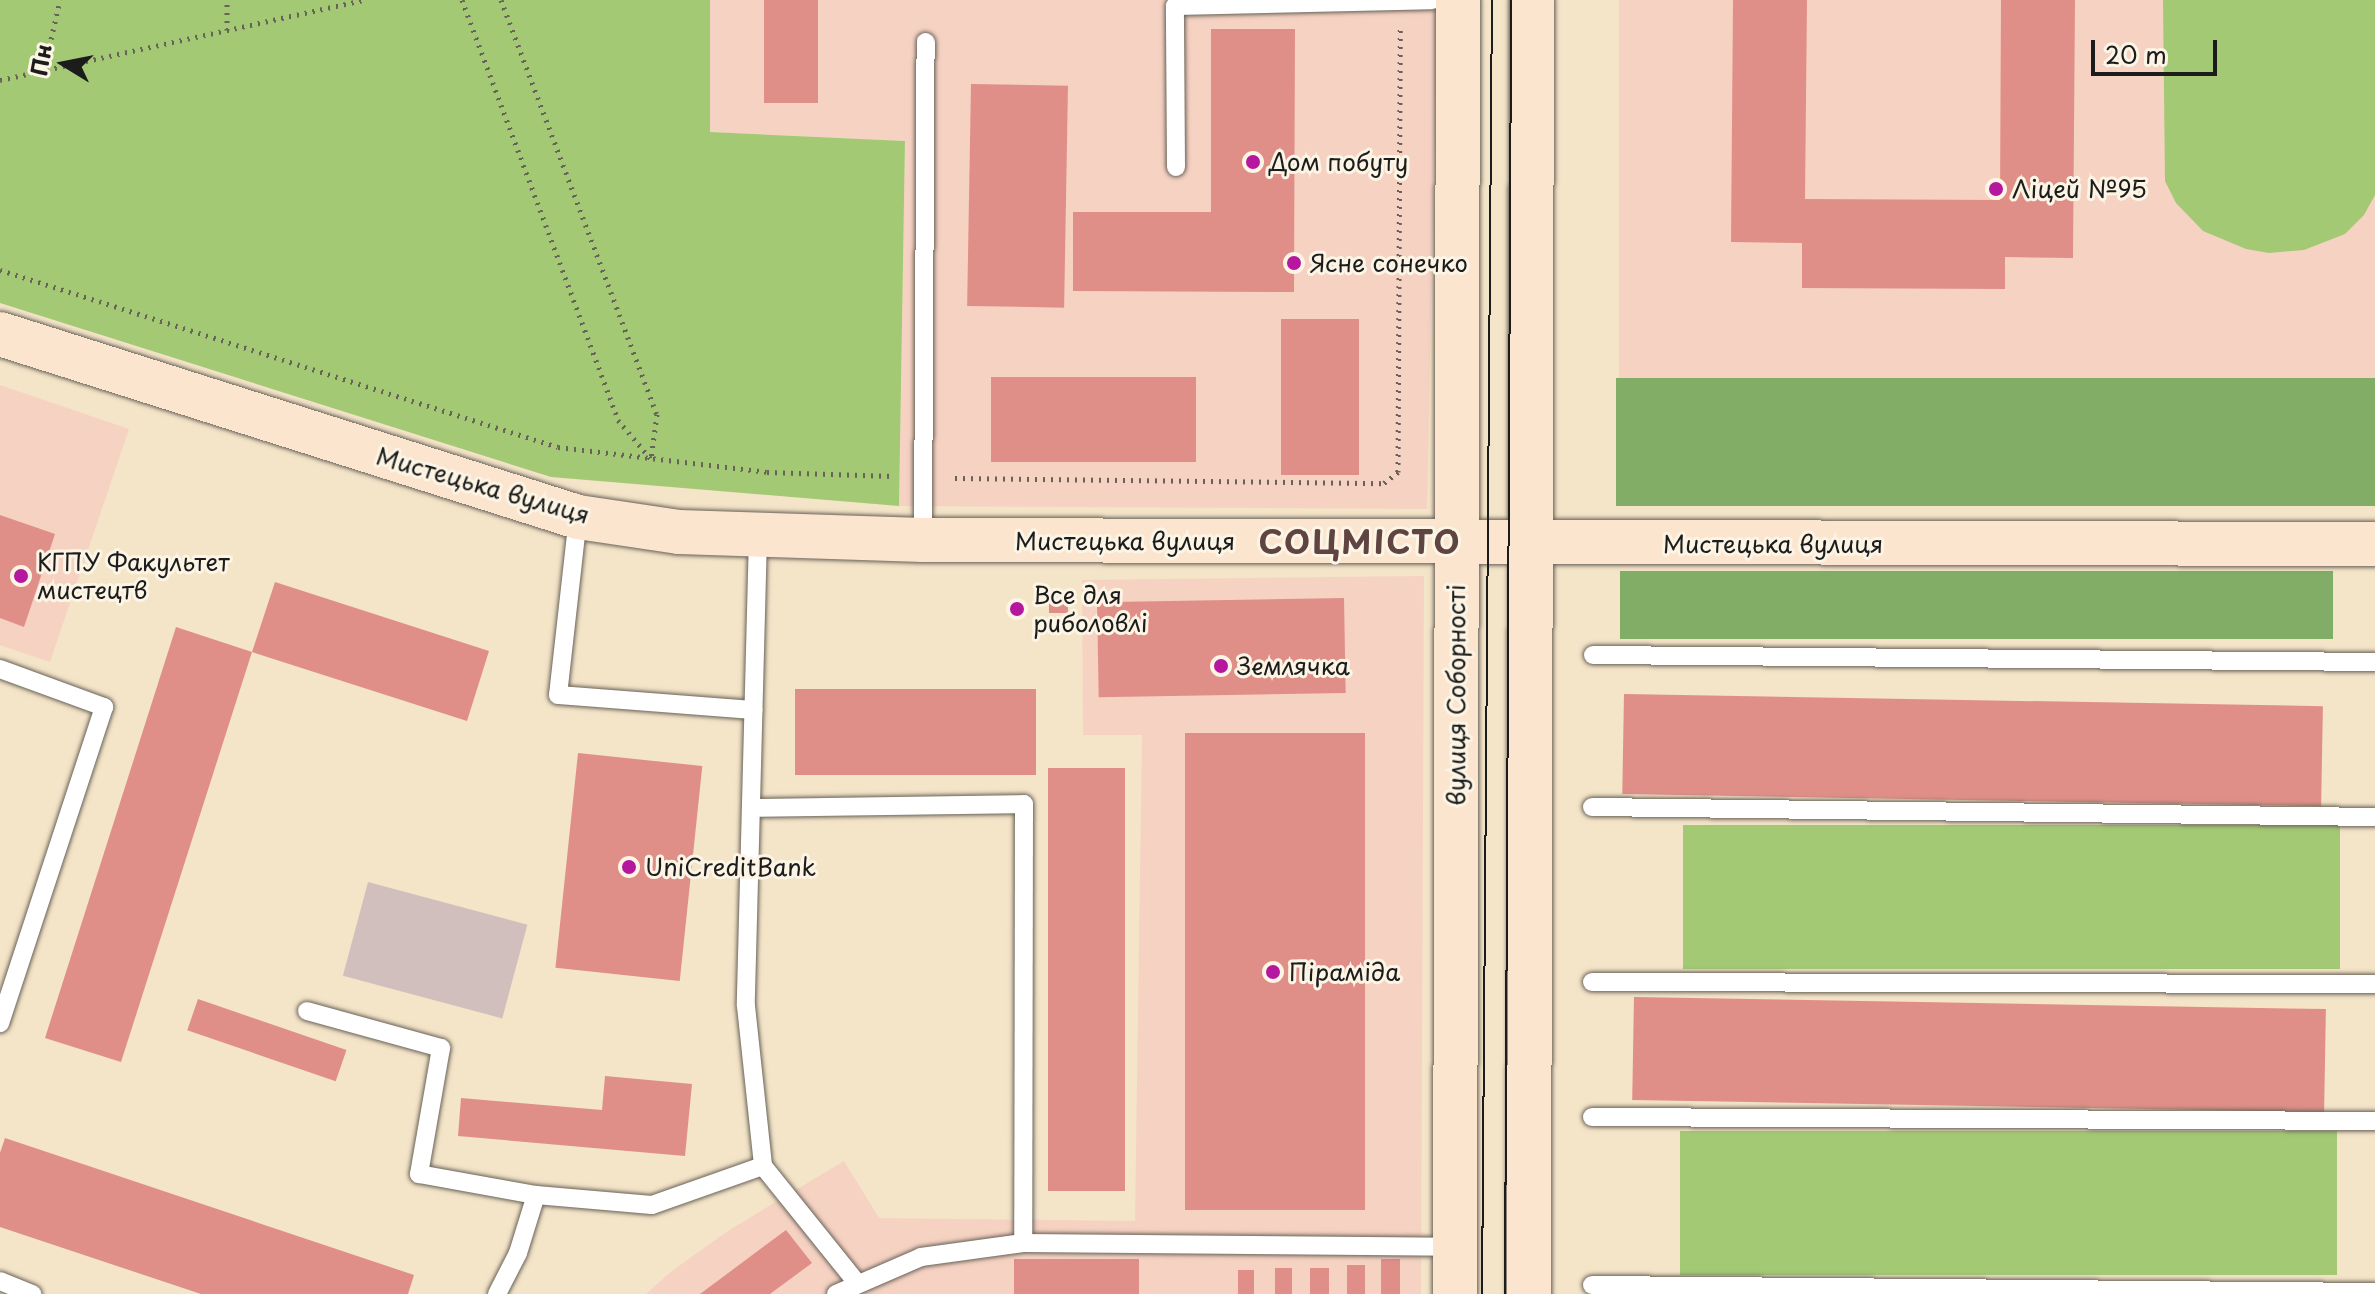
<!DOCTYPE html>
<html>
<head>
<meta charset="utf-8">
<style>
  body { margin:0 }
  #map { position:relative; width:2375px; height:1294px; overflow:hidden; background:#f4e4c8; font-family:"Playpen Sans",sans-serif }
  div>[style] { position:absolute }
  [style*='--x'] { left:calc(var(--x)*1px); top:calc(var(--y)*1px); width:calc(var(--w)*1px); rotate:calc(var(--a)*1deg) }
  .built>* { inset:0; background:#f6d2c3; transform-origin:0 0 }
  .industrial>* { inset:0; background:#d1bfbd; transform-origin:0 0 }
  .green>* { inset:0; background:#a3c974; transform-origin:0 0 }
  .forest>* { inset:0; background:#82ad66; transform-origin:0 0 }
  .building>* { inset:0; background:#df8f88; transform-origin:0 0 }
  .path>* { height:5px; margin-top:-2.5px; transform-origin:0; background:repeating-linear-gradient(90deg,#686258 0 2px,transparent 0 8px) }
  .roads { filter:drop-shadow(0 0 2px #686258) drop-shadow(0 0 2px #686258) }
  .lane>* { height:18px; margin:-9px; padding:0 9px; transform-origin:9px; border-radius:9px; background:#fff }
  .secondary>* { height:44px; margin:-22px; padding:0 22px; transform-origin:22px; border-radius:22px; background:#fbe5cf }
  .tram>* { height:2px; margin:-1px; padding:0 1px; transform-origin:1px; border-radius:1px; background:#1c1c1c }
  .dots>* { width:22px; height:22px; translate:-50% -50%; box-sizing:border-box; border:4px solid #fcf5e5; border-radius:50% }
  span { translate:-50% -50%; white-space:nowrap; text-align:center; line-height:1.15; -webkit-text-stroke:6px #fcf5e5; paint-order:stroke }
  .poi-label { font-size:24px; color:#1c1c1c }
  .left { translate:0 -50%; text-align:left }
  .street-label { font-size:24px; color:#1c1c1c }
  .district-label { font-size:32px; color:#604442; font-weight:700; letter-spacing:2px }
  .north { position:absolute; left:24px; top:24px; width:80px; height:80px; -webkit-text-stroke:6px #fcf5e5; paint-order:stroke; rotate:280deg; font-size:22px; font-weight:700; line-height:32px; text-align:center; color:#1c1c1c }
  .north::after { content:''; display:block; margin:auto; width:28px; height:36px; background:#1c1c1c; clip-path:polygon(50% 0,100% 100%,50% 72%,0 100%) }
  .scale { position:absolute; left:2091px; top:40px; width:126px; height:36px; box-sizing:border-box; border:4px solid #1c1c1c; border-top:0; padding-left:10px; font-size:24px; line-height:28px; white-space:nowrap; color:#1c1c1c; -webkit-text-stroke:6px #fcf5e5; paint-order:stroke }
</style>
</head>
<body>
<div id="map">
  <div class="built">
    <div style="clip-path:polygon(710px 0,1437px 0,1427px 509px,899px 506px,905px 141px,710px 132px)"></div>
    <div style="left:1619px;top:0;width:756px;height:381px"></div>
    <div style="clip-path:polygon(0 385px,129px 429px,50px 662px,0 645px)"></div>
    <div style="clip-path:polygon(1424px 576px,1421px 1294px,646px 1294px,673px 1270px,731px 1229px,844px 1161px,879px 1218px,1135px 1221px,1142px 735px,1083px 735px,1082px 580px)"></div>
  </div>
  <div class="industrial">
    <div style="left:368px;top:882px;width:165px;height:97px;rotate:15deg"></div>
  </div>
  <div class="green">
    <div style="clip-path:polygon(0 0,710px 0,710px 132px,905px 141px,899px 506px,551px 477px,0 303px)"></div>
    <div style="clip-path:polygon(2163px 0,2375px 0,2375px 195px,2364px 215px,2345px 234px,2304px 250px,2269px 253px,2246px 249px,2203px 231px,2176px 203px,2165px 181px)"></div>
    <div style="left:1683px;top:825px;width:657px;height:144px"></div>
    <div style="left:1680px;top:1131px;width:657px;height:144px"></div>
  </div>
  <div class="forest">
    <div style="left:2375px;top:378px;width:128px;height:759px;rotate:90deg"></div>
    <div style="left:1620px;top:571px;width:713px;height:68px"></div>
  </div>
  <div class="building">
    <div style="left:764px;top:0;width:54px;height:103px"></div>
    <div style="clip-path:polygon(1733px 0,1807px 0,1805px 199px,2000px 200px,2001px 0,2075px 0,2073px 258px,2005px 257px,2005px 289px,1802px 288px,1802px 243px,1731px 242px)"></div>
    <div style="clip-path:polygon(1211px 29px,1295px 29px,1294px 292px,1073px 291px,1073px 212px,1211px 212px)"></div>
    <div style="left:971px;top:84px;width:97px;height:222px;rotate:1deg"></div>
    <div style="left:1281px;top:319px;width:78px;height:156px"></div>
    <div style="left:991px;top:377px;width:205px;height:85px"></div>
    <div style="clip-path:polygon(0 515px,55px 534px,24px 627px,0 618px)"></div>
    <div style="clip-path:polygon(275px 582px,489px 651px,467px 721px,252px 652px,121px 1062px,45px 1038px,176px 627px,252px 652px)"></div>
    <div style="left:1344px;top:598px;width:95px;height:247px;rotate:89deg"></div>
    <div style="left:1049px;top:601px;width:19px;height:12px"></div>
    <div style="left:1008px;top:603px;width:19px;height:11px;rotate:3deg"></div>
    <div style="left:795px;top:689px;width:241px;height:86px"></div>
    <div style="left:1624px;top:694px;width:699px;height:100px;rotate:1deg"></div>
    <div style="left:1185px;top:733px;width:180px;height:477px"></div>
    <div style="left:578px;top:753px;width:125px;height:216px;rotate:6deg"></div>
    <div style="left:1048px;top:768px;width:77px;height:423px"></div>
    <div style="left:1634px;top:997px;width:692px;height:103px;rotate:1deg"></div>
    <div style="left:198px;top:999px;width:157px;height:33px;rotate:19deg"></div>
    <div style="clip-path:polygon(605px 1076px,692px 1084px,685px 1156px,458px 1136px,461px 1098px,602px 1110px)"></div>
    <div style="clip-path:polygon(5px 1138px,414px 1275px,408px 1294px,201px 1294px,0 1227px,0 1153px)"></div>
    <div style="clip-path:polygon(786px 1230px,812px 1263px,770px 1294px,700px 1294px)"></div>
    <div style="left:1014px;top:1259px;width:125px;height:35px"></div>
    <div style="left:1381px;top:1259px;width:19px;height:35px"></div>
    <div style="left:1347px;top:1265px;width:18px;height:29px"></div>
    <div style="left:1275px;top:1268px;width:17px;height:26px"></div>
    <div style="left:1310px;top:1268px;width:19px;height:26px"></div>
    <div style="left:1238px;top:1270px;width:16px;height:24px"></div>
  </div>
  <div class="path">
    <div style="--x:462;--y:0;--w:448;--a:69.6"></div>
    <div style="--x:618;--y:420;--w:51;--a:49.8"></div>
    <div style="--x:501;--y:0;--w:442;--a:69.4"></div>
    <div style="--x:657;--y:414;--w:45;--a:97.6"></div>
    <div style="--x:227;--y:30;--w:30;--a:-90"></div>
    <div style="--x:44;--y:70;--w:72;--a:-77.1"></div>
    <div style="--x:0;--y:80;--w:373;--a:-12.4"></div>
    <div style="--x:0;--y:270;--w:585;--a:17.6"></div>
    <div style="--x:558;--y:447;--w:210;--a:6.8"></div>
    <div style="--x:767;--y:472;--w:126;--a:1.8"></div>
    <div style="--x:955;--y:478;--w:429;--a:0.7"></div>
    <div style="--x:1384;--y:483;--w:18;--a:-38"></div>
    <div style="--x:1398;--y:472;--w:443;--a:-89.7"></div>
  </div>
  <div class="roads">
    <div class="lane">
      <div style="--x:1176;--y:167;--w:161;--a:-90.4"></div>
      <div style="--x:1175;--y:6;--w:257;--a:-1.3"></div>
      <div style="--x:578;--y:517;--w:179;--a:96.4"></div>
      <div style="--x:558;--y:695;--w:196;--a:4.4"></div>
      <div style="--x:758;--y:536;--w:470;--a:91.5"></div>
      <div style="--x:746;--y:1006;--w:161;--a:83.9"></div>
      <div style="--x:763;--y:1166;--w:150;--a:51.2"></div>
      <div style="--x:923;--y:540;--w:498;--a:-89.7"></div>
      <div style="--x:1593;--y:655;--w:782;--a:0.51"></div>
      <div style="--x:0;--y:669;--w:111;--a:20.1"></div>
      <div style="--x:104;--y:707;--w:333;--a:108.2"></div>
      <div style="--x:1592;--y:807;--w:783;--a:0.73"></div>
      <div style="--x:751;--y:808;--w:273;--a:-0.8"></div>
      <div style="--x:1024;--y:804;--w:439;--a:90.1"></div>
      <div style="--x:1592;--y:982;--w:783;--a:0.15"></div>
      <div style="--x:307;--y:1011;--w:139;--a:15.4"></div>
      <div style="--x:441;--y:1048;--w:128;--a:99.9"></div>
      <div style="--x:419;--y:1174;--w:119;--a:10.2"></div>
      <div style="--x:536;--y:1195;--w:116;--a:4.9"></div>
      <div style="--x:652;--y:1205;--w:118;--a:-19.4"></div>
      <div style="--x:1592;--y:1117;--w:783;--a:0.29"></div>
      <div style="--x:0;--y:1281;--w:35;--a:22"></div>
      <div style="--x:1592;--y:1285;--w:783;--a:0.51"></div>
      <div style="--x:497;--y:1294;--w:46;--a:-62.9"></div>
      <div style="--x:518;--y:1253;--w:61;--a:-72.8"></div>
      <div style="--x:836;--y:1294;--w:93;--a:-23.5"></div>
      <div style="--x:921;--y:1257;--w:103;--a:-7.8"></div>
      <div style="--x:1023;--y:1243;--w:432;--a:0.5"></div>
    </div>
    <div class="secondary">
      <div style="--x:0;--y:334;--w:606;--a:17.57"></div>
      <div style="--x:578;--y:517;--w:102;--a:8.4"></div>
      <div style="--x:679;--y:532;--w:244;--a:1.9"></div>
      <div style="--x:923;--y:540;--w:1452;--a:0.16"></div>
      <div style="--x:1455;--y:1294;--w:1294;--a:-89.87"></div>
      <div style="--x:1529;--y:1294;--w:1294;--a:-89.87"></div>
    </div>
  </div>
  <div class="tram">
    <div style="--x:1482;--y:1294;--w:1294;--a:-89.56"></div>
    <div style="--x:1505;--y:1294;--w:1294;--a:-89.73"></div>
  </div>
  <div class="dots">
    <div style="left:1253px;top:162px;background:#b5179e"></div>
    <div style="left:1996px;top:189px;background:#b5179e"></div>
    <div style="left:1294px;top:263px;background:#b5179e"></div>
    <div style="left:21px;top:576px;background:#b5179e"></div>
    <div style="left:1017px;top:609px;background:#b5179e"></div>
    <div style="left:1221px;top:666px;background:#b5179e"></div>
    <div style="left:629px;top:867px;background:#b5179e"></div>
    <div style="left:1273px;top:972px;background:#b5179e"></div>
  </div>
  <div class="poi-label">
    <span class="left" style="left:1269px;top:162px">Дом побуту</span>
    <span class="left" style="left:2012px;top:189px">Ліцей №95</span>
    <span class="left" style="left:1310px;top:263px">Ясне сонечко</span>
    <span class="left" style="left:37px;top:576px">КГПУ Факультет<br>мистецтв</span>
    <span class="left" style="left:1033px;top:609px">Все для<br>риболовлі</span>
    <span class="left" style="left:1237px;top:666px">Землячка</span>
    <span class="left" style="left:645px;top:867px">UniCreditBank</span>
    <span class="left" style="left:1289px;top:972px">Піраміда</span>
  </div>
  <div class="street-label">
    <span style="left:483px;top:485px;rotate:16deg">Мистецька вулиця</span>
    <span style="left:1125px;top:541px">Мистецька вулиця</span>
    <span style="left:1773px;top:544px">Мистецька вулиця</span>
    <span style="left:1456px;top:695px;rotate:-90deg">вулиця Соборності</span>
  </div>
  <div class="district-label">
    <span style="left:1360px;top:541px">СОЦМІСТО</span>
  </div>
  <div class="north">Пн</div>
  <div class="scale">20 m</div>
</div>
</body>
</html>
